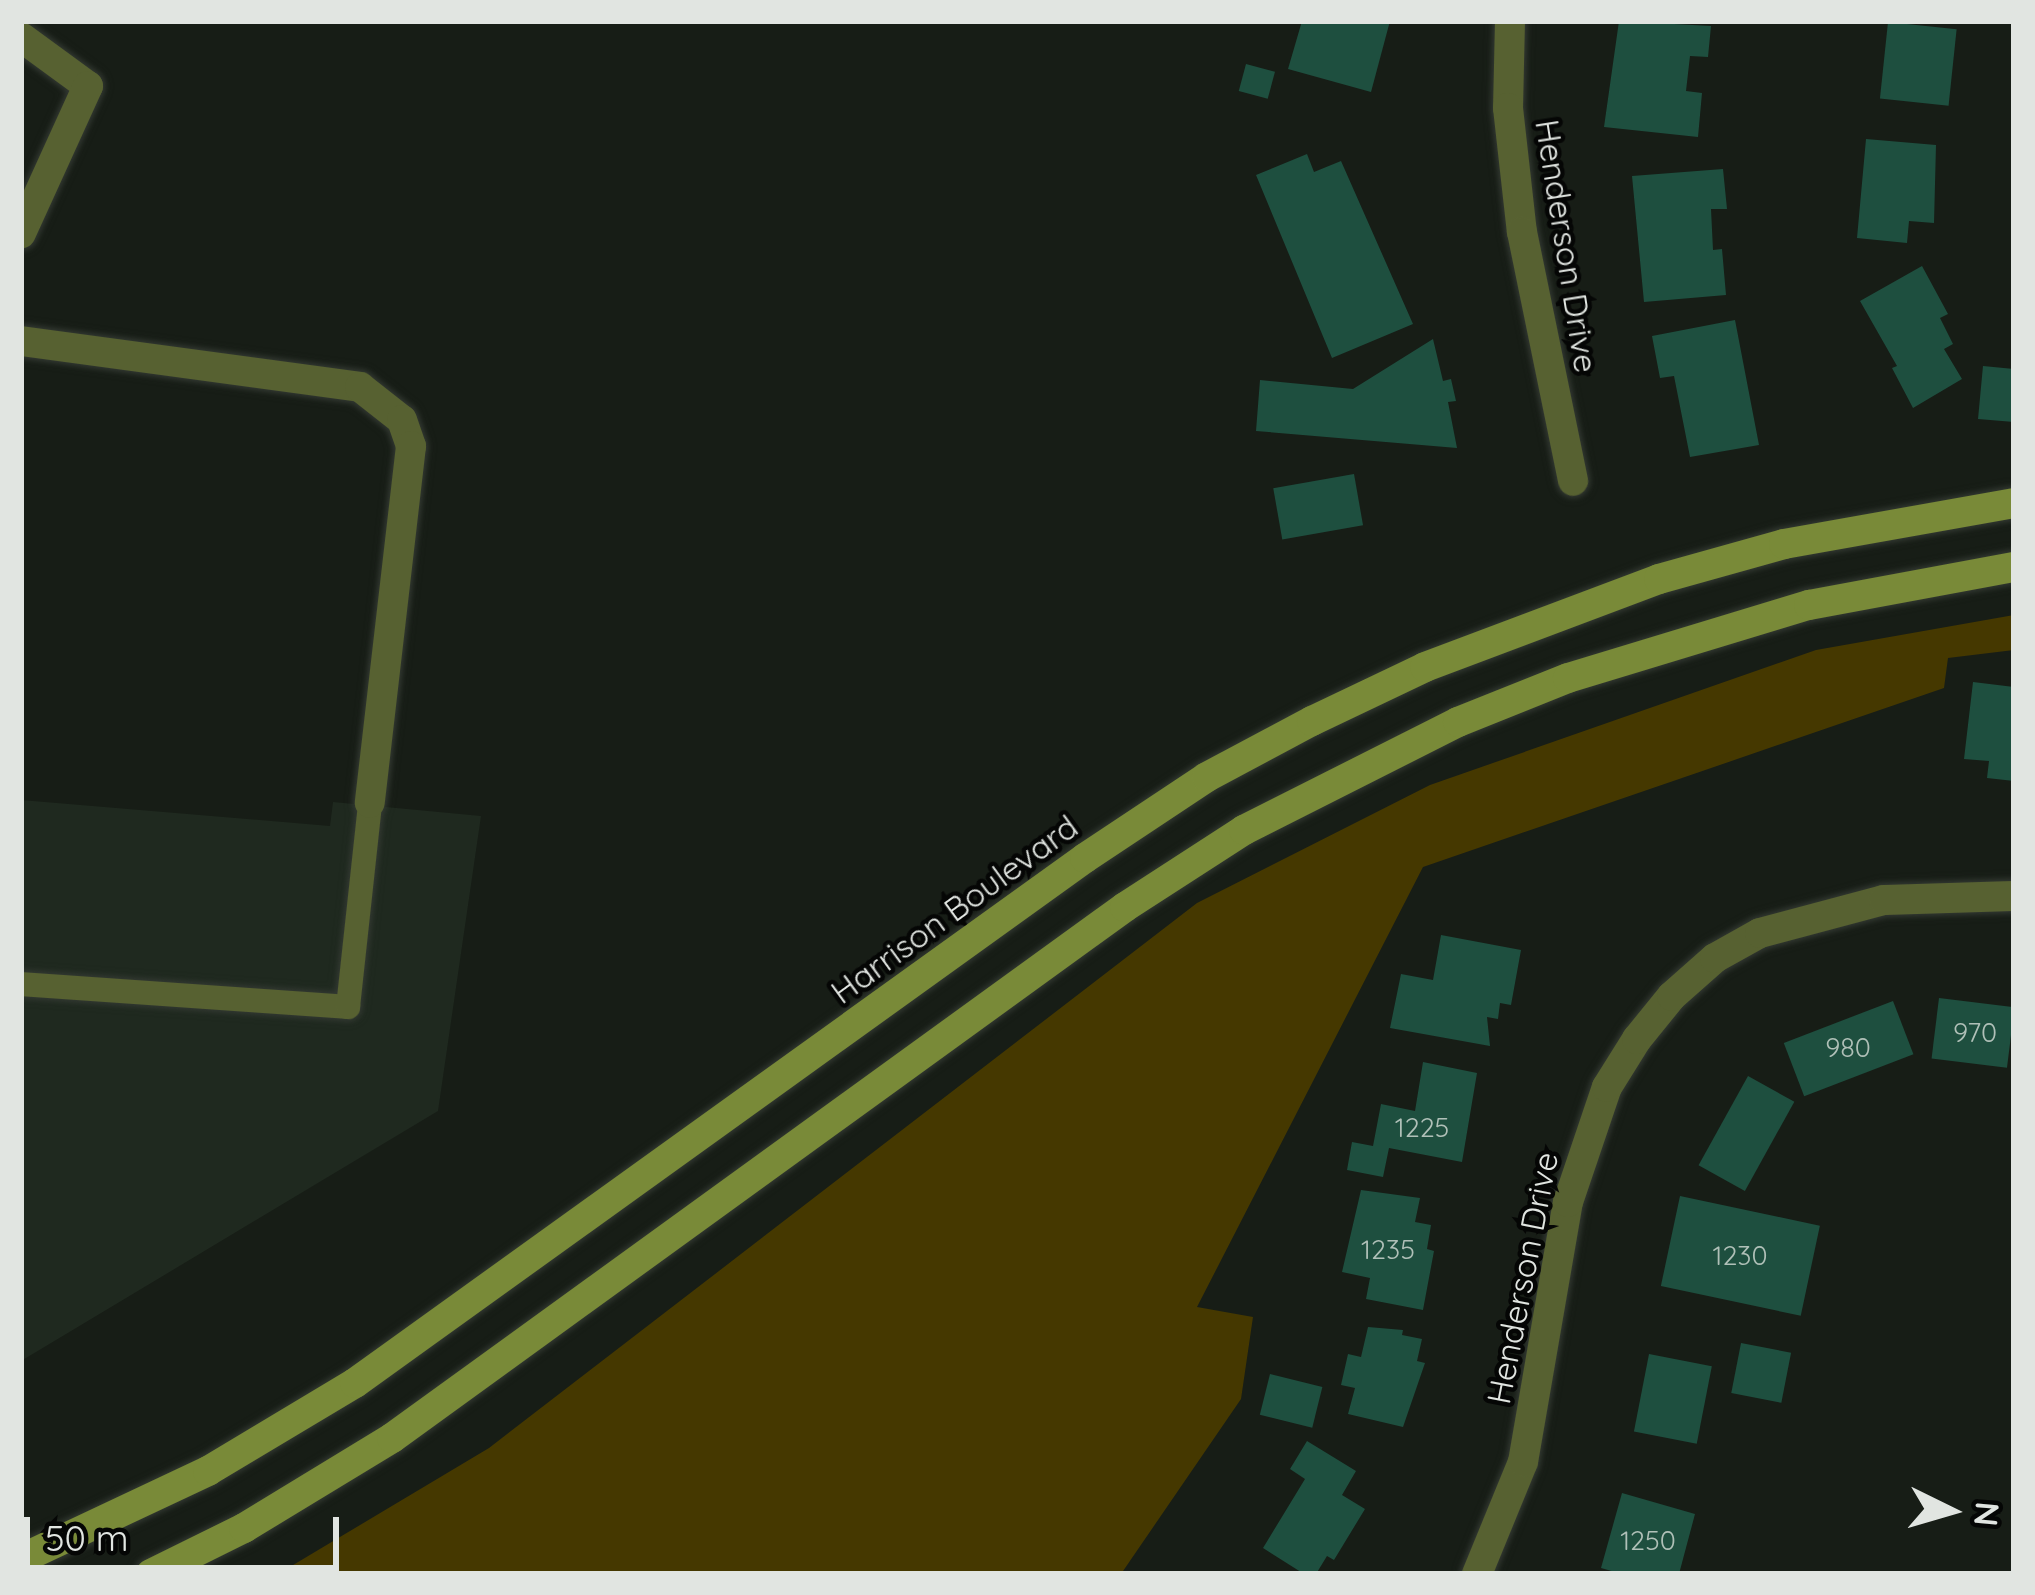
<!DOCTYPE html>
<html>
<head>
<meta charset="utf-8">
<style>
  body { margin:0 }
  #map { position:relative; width:2035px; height:1595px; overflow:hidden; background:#171d16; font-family:Quicksand,sans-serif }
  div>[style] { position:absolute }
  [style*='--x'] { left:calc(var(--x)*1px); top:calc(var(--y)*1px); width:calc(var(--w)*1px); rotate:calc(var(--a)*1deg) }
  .built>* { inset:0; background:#1f291f }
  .green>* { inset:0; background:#453800 }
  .building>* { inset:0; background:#1e4f3f; transform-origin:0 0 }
  .roads { filter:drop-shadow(0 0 3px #333932) drop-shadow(0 0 3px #333932) }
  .service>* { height:24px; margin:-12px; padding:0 12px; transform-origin:12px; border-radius:12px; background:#576131 }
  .minor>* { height:30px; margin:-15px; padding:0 15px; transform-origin:15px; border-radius:15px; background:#576131 }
  .secondary>* { height:30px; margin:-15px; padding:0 15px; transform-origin:15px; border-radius:15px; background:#798a38 }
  span { translate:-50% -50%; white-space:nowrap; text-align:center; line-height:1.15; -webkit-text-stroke:9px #050605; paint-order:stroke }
  .number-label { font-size:27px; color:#b0c0b8 }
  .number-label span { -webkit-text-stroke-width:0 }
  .street-label { font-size:33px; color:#e1e5e1 }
  .frame { position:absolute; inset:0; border:24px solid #e1e5e1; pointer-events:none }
  .north { position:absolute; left:1891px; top:1451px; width:120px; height:120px; -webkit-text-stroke:9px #050605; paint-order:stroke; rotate:95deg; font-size:33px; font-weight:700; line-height:48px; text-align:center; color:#e1e5e1 }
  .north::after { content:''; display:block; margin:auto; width:42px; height:54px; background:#e1e5e1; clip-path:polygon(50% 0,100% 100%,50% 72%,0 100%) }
  .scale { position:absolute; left:24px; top:1517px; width:315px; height:54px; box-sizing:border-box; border:6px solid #e1e5e1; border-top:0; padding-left:15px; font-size:36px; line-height:42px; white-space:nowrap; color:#e1e5e1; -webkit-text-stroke:9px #050605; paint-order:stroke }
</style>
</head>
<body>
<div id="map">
  <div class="built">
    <div style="clip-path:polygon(21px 800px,330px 826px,333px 802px,481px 816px,438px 1111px,21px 1361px)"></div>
  </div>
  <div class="green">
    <div style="clip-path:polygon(2014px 615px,2014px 650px,1948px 658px,1944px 688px,1423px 867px,1197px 1307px,1253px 1317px,1241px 1399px,1121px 1574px,278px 1574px,489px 1448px,1197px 903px,1430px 785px,1816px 650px)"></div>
  </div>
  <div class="building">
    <div style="clip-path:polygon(1302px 21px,1390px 21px,1371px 92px,1288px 69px)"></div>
    <div style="clip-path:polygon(1619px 21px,1711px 26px,1708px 57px,1690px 56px,1686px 91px,1702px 93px,1698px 137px,1604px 127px)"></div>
    <div style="left:1888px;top:22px;width:69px;height:77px;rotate:6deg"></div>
    <div style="left:1246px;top:64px;width:30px;height:28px;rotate:15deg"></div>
    <div style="clip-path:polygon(1866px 139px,1936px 145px,1934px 223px,1909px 221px,1907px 243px,1857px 238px)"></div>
    <div style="clip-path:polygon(1307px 154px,1314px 172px,1341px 161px,1413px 324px,1332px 358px,1256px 175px)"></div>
    <div style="clip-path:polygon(1723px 169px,1727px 209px,1711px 209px,1713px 250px,1722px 249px,1726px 295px,1644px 302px,1632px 176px)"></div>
    <div style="clip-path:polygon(1922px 266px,1948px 314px,1940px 318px,1953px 344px,1944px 349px,1962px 379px,1913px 408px,1892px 368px,1897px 366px,1860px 301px)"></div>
    <div style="clip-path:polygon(1735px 320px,1759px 445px,1690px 457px,1674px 376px,1660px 378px,1652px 336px)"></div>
    <div style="clip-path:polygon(1433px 339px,1443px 381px,1451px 379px,1456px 401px,1448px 402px,1457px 448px,1256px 431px,1260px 380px,1353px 389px)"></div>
    <div style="clip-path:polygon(1983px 366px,2014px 369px,2014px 422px,1978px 419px)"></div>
    <div style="left:1354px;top:474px;width:52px;height:82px;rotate:80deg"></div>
    <div style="clip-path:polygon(1973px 682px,2014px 687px,2014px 781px,1987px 778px,1989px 761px,1964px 759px)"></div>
    <div style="clip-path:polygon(1441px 935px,1521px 950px,1511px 1005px,1500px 1003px,1498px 1019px,1487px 1017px,1490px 1046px,1390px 1028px,1401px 974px,1433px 980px)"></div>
    <div style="left:1939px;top:998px;width:76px;height:61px;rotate:7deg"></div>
    <div style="left:1893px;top:1001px;width:57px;height:117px;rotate:69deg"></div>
    <div style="clip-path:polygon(1423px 1062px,1477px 1073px,1462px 1162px,1389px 1148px,1383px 1177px,1347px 1170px,1352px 1142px,1373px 1146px,1381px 1104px,1415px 1111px)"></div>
    <div style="left:1748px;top:1076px;width:53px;height:102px;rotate:29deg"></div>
    <div style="clip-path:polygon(1361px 1190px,1420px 1198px,1415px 1222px,1431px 1225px,1427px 1249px,1434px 1251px,1423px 1310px,1366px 1299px,1370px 1278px,1342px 1272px)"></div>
    <div style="left:1680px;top:1196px;width:143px;height:92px;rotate:12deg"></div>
    <div style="clip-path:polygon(1368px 1327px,1403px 1330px,1402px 1335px,1422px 1339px,1417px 1361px,1425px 1363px,1403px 1427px,1348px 1414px,1355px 1388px,1341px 1385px,1348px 1354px,1361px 1357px)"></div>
    <div style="left:1741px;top:1343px;width:51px;height:51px;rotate:11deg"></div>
    <div style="left:1649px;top:1354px;width:64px;height:79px;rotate:11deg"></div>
    <div style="left:1270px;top:1374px;width:54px;height:42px;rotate:14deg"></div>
    <div style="clip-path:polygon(1307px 1441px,1356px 1471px,1342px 1495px,1365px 1509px,1334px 1560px,1327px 1556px,1316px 1574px,1304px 1574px,1263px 1548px,1305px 1479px,1290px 1469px)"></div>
    <div style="clip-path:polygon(1622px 1493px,1695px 1514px,1679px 1574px,1622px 1574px,1601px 1568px)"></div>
  </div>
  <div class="roads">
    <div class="service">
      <div style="--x:21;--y:984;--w:328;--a:4"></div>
      <div style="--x:348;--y:1007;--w:205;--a:-83.8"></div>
    </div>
    <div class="minor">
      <div style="--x:1510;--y:21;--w:87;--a:91.3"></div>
      <div style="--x:1508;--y:108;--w:125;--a:83.6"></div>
      <div style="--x:1522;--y:232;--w:254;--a:78.4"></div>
      <div style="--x:21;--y:37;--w:83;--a:36.2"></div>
      <div style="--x:88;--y:86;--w:162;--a:114.5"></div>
      <div style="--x:21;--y:341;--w:342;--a:7.7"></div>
      <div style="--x:360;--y:387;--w:53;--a:38.2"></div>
      <div style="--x:402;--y:420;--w:28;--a:71"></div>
      <div style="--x:411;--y:446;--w:359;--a:96.6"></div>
      <div style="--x:1477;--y:1574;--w:121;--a:-67.7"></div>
      <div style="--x:1523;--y:1462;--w:264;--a:-80.2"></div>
      <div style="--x:1568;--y:1202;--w:121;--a:-71.3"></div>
      <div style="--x:1607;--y:1087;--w:57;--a:-58"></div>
      <div style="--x:1637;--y:1039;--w:55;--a:-50.9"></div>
      <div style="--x:1672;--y:996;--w:57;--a:-41.5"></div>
      <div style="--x:1715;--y:958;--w:51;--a:-29.1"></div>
      <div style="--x:1760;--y:933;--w:128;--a:-14.9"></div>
      <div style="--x:1884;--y:900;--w:130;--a:-1.8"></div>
    </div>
    <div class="secondary">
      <div style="--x:21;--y:1559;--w:207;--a:-25.2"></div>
      <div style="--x:208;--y:1471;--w:171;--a:-30.9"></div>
      <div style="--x:355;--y:1383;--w:899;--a:-35.72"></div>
      <div style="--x:1085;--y:858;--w:146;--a:-33.6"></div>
      <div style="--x:1207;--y:777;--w:119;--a:-28.1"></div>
      <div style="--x:1312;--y:721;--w:125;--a:-25.5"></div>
      <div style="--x:1425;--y:667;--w:250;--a:-20.6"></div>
      <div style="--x:1659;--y:579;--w:130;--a:-15.6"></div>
      <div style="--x:1784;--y:544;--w:234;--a:-10.1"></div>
      <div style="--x:151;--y:1574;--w:104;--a:-26.3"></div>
      <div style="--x:244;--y:1528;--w:173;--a:-31.3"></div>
      <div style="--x:392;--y:1438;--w:905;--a:-35.92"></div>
      <div style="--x:1125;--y:907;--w:142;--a:-32.9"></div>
      <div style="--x:1244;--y:830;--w:240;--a:-26.8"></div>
      <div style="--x:1458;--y:722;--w:118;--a:-21.8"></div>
      <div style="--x:1568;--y:678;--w:252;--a:-16.9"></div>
      <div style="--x:1809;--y:605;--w:208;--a:-10.5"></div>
    </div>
  </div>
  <div class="number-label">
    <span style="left:1975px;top:1033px">970</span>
    <span style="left:1848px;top:1048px">980</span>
    <span style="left:1422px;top:1128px">1225</span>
    <span style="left:1388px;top:1250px">1235</span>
    <span style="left:1740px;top:1256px">1230</span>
    <span style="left:1648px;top:1541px">1250</span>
  </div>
  <div class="street-label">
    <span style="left:1567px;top:246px;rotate:81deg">Henderson Drive</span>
    <span style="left:954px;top:909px;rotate:-36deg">Harrison Boulevard</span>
    <span style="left:1522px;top:1278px;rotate:-79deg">Henderson Drive</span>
  </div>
  <div class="frame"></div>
  <div class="north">N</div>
  <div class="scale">50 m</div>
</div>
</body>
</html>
